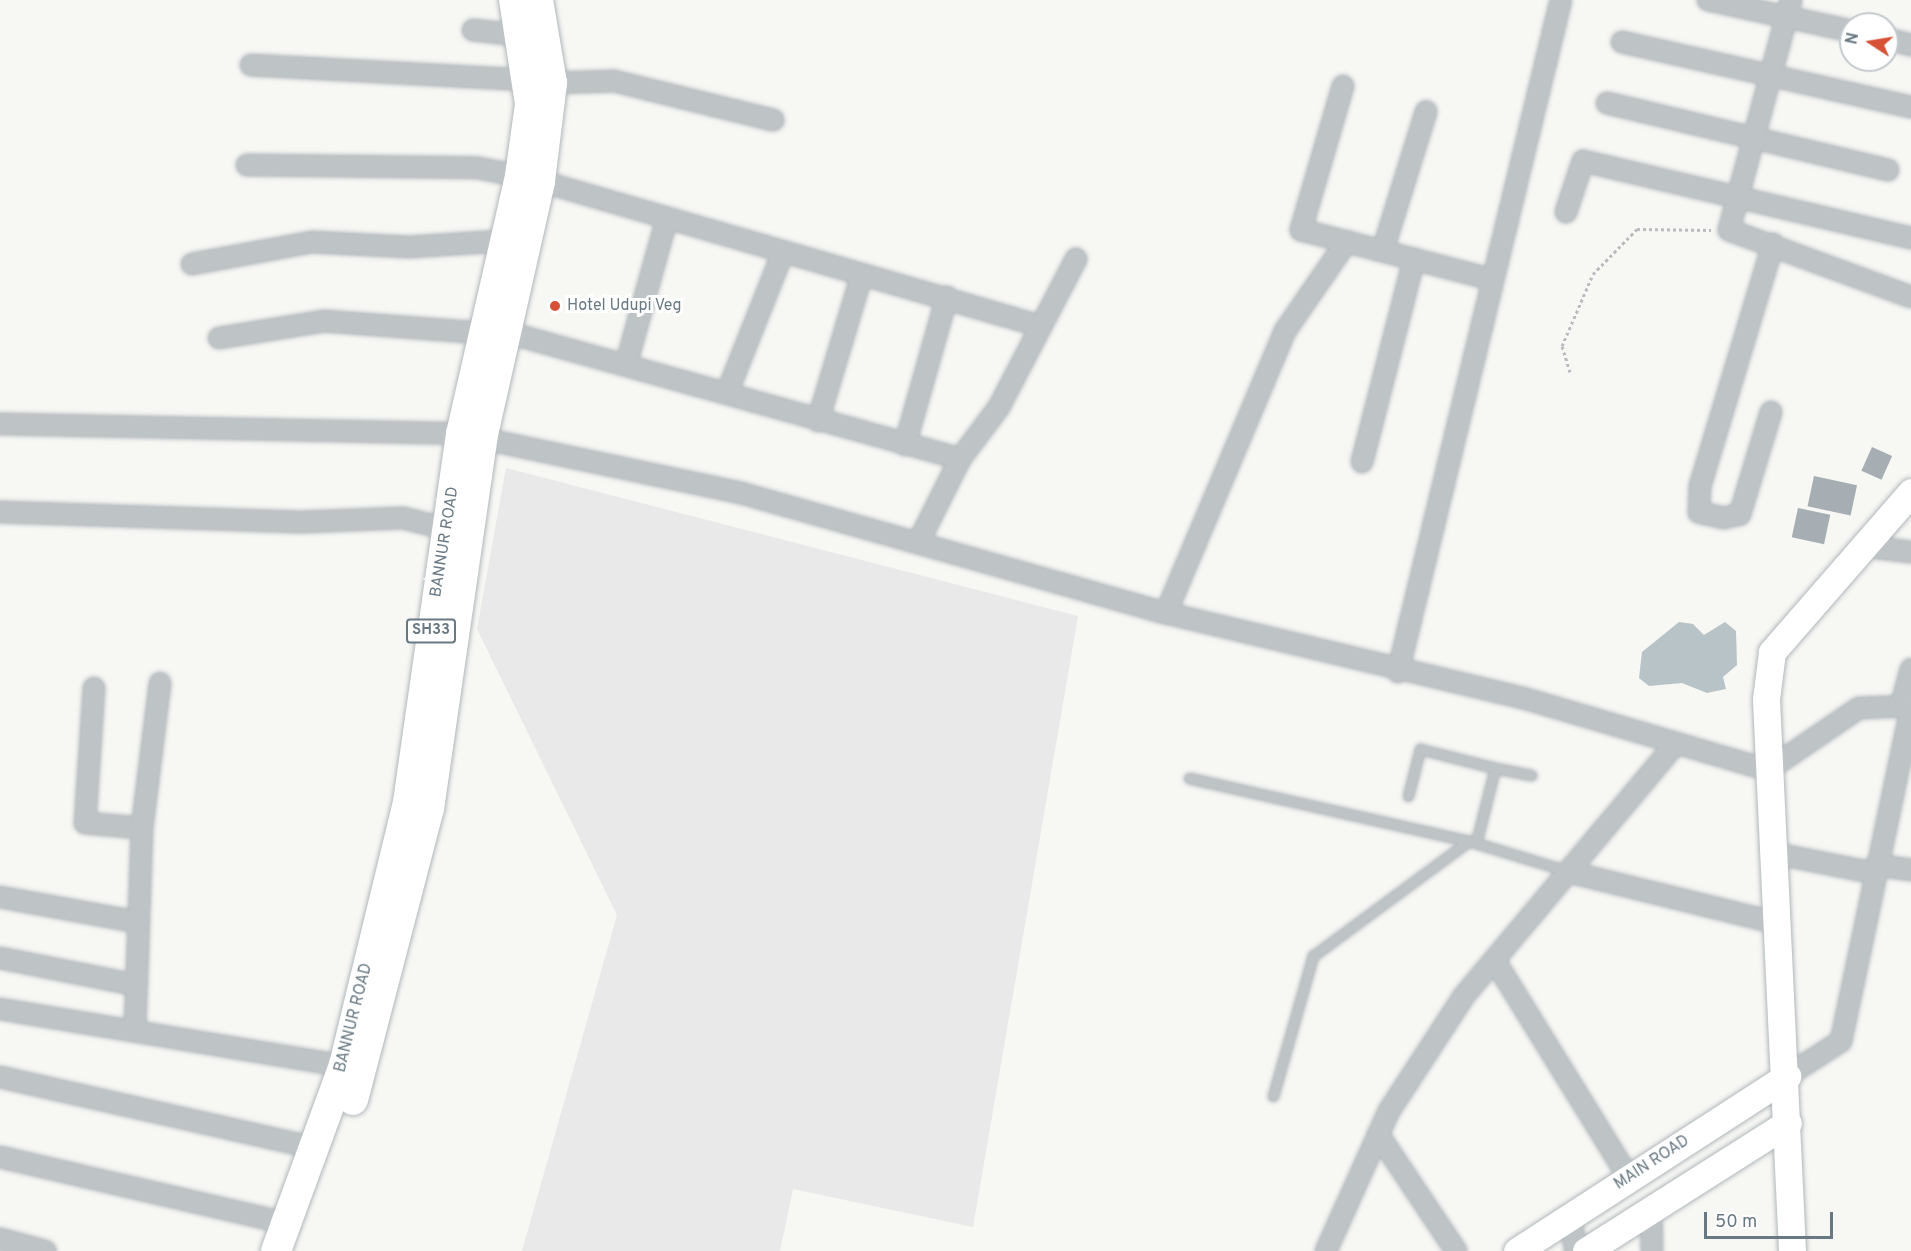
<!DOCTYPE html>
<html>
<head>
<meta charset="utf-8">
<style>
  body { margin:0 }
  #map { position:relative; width:1911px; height:1251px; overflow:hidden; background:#f7f7f4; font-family:Overpass,sans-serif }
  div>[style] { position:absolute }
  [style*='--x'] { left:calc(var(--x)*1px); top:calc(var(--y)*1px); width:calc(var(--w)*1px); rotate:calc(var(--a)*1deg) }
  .built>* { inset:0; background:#e8e9e8 }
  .water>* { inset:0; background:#b7c3c6 }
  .building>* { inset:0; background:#a6aeb3; transform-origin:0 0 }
  .path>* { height:3px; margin-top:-1.5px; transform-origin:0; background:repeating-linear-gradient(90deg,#b9bcbe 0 3px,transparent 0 6px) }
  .roads { filter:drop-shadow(0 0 2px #b1b7bb) drop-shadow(0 0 2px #b1b7bb) }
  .lane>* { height:9px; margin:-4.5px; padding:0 4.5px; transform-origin:4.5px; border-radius:4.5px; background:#bec3c6 }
  .street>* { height:20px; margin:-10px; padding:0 10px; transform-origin:10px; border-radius:10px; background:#bec3c6 }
  .secondary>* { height:27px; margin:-13.5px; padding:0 13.5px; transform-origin:13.5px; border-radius:13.5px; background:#fff }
  .primary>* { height:30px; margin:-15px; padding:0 15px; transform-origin:15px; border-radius:15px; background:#fff }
  .dots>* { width:16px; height:16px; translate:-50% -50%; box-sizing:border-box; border:3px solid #fff; border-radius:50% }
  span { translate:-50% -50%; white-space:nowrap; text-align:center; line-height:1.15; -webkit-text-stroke:6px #fff; paint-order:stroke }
  .shield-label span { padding:2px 4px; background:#fff; border:2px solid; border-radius:4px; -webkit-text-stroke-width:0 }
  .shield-label { font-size:15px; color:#687983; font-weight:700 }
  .poi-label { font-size:16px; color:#687983 }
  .left { translate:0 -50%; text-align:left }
  .street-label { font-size:16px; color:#687983 }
  .north { position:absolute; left:1839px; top:12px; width:60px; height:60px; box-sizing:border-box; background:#fff; border:2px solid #c3c9cd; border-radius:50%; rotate:282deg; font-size:16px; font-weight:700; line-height:24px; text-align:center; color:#687983 }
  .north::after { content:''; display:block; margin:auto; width:21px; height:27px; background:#d65135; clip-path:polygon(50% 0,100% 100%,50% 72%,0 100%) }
  .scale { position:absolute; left:1704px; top:1212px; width:129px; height:27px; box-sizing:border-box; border:3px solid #687983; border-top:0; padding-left:8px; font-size:18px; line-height:21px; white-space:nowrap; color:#687983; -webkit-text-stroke:4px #fff; paint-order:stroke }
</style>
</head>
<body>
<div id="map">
  <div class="built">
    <div style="clip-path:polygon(506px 468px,1078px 616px,973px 1227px,793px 1189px,780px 1251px,522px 1251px,617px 915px,477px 629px)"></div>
  </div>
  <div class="water">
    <div style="clip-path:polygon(1679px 622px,1693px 624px,1704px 635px,1725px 622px,1736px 631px,1737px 665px,1723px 677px,1726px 689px,1707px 693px,1682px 683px,1649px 686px,1639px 678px,1642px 652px)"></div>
  </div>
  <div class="building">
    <div style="left:1872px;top:447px;width:22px;height:26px;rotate:24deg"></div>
    <div style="left:1814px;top:476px;width:44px;height:31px;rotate:12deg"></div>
    <div style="left:1798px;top:508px;width:33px;height:30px;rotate:12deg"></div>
  </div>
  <div class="path">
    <div style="--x:1570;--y:372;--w:27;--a:-107"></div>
    <div style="--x:1562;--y:346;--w:78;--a:-66.7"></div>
    <div style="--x:1593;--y:274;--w:63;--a:-45.6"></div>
    <div style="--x:1637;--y:229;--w:74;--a:0.8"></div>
  </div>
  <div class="roads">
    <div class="lane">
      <div style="--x:1495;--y:768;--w:37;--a:11"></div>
      <div style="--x:1189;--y:778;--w:287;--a:12.7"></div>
      <div style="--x:1469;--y:841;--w:103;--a:16.9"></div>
      <div style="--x:1408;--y:796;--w:49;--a:-75.7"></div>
      <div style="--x:1420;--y:749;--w:77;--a:14.2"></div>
      <div style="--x:1495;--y:768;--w:77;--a:104.2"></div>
      <div style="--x:1273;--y:1096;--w:146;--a:-74.1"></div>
      <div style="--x:1313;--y:956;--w:194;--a:-36.4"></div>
    </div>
    <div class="street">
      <div style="--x:1708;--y:0;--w:146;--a:12.2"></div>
      <div style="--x:1791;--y:0;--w:238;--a:105.1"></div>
      <div style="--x:1729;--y:230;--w:194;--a:20.2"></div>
      <div style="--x:473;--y:30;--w:45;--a:6.3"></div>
      <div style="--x:1887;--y:39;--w:25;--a:14"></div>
      <div style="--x:1622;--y:42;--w:296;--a:12.7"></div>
      <div style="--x:251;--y:65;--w:277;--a:3.1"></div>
      <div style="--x:552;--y:83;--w:62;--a:-1.8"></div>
      <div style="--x:614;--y:81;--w:164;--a:13.8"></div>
      <div style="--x:1343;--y:86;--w:150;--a:106.3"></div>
      <div style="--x:1301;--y:230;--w:195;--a:14.5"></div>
      <div style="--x:1607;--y:103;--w:289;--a:13.4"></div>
      <div style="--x:247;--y:165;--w:231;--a:0.7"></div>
      <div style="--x:478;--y:168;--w:43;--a:10.8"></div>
      <div style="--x:540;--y:181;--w:521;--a:16.17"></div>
      <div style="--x:1566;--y:212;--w:54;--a:-71.6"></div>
      <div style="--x:1583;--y:161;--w:337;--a:13.2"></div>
      <div style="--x:1383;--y:250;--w:145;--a:-72.7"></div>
      <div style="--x:192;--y:264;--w:122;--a:-10.4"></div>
      <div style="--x:312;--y:242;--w:97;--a:3"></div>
      <div style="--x:409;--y:247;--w:94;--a:-3.7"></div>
      <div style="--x:506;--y:332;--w:471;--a:15.6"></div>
      <div style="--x:960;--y:459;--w:65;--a:-53.1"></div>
      <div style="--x:999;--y:407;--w:167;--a:-62.5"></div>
      <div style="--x:219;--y:338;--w:106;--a:-9.2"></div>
      <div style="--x:324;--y:321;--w:159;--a:4.3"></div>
      <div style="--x:626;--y:365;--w:153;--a:-74.4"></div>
      <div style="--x:727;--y:393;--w:152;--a:-68.3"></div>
      <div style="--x:1771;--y:412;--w:107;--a:106.9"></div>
      <div style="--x:1740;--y:514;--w:16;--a:166"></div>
      <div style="--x:1724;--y:518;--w:26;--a:-167"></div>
      <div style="--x:1699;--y:512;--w:26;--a:-88"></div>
      <div style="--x:1700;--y:486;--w:253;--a:-73.2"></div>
      <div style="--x:818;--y:421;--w:153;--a:-73.3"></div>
      <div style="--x:0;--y:424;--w:461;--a:1.2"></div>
      <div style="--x:461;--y:434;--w:286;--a:11.9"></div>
      <div style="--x:741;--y:493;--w:442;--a:15.8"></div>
      <div style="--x:1166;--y:613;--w:367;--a:13.4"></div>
      <div style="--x:1523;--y:698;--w:255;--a:16.4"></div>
      <div style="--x:1768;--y:770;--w:110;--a:-34.3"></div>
      <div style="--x:1859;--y:708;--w:52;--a:-2.2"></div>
      <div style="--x:905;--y:445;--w:154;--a:-74.2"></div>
      <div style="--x:1362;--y:462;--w:210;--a:-75.6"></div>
      <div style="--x:0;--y:512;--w:301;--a:1.9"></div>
      <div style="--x:301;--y:522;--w:102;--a:-2.2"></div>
      <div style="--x:403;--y:518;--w:45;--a:14"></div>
      <div style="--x:919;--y:541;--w:92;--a:-63.4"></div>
      <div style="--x:1862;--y:546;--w:49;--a:7"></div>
      <div style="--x:1166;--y:613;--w:306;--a:-67.1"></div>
      <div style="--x:1285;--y:331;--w:109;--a:-55.4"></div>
      <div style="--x:1398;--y:672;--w:691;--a:-76.37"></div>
      <div style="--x:94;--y:688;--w:135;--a:93.8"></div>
      <div style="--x:85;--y:823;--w:57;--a:5"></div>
      <div style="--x:142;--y:828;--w:203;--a:92"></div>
      <div style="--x:1901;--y:706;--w:38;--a:-75"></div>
      <div style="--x:142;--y:828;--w:146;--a:-82.9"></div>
      <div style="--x:1773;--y:853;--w:103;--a:11.2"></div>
      <div style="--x:1876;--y:865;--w:35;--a:8"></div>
      <div style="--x:1569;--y:872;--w:214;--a:13.8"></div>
      <div style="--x:0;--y:897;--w:139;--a:10.3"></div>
      <div style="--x:0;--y:958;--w:139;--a:11.2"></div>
      <div style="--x:1495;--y:961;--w:255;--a:58.3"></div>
      <div style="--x:0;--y:1009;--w:360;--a:9.4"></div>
      <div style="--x:1787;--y:1076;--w:64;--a:-32.9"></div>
      <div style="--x:1841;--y:1041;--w:338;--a:-78.1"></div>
      <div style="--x:0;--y:1077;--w:323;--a:12.7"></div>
      <div style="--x:1378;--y:1134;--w:141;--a:56.3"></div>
      <div style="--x:0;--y:1157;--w:294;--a:13"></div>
      <div style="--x:1651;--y:1210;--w:41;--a:88.6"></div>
      <div style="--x:1571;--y:1216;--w:35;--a:83"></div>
      <div style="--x:0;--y:1239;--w:47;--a:14.9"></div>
      <div style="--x:1326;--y:1251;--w:154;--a:-65.8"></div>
      <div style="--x:1389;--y:1111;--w:137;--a:-56.9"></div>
      <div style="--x:1464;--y:996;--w:330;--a:-50"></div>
    </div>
    <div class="secondary">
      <div style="--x:1517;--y:1251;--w:322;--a:-32.9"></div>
      <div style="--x:1586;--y:1251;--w:239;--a:-32.4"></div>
      <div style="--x:1792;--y:1251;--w:553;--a:-92.7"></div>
      <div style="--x:1766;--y:699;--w:47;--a:-82.7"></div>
      <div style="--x:1772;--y:652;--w:212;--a:-49"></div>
    </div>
    <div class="primary">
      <div style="--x:353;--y:1100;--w:301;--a:-75.4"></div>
      <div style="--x:429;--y:809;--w:374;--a:-81.8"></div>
      <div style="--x:482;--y:439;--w:264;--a:-77.3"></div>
      <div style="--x:540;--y:181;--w:99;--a:-83"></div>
      <div style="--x:552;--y:83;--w:84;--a:-99.6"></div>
      <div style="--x:276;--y:1251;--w:198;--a:-69.9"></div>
      <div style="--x:344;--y:1065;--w:271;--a:-76.3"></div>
      <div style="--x:408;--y:802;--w:372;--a:-81.8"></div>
      <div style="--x:461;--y:434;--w:265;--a:-77.1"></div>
      <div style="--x:520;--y:176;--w:73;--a:-82.1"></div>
      <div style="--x:530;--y:104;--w:105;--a:-98.7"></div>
    </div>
  </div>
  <div class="dots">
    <div style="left:555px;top:306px;background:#d65135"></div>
  </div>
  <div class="shield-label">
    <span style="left:431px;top:631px">SH33</span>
  </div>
  <div class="poi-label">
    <span class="left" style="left:567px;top:306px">Hotel Udupi Veg</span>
  </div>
  <div class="street-label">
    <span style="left:445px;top:542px;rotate:-81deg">BANNUR ROAD</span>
    <span style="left:354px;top:1018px;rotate:-76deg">BANNUR ROAD</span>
    <span style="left:1652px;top:1163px;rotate:-33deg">MAIN ROAD</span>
  </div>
  <div class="north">N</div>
  <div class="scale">50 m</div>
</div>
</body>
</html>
